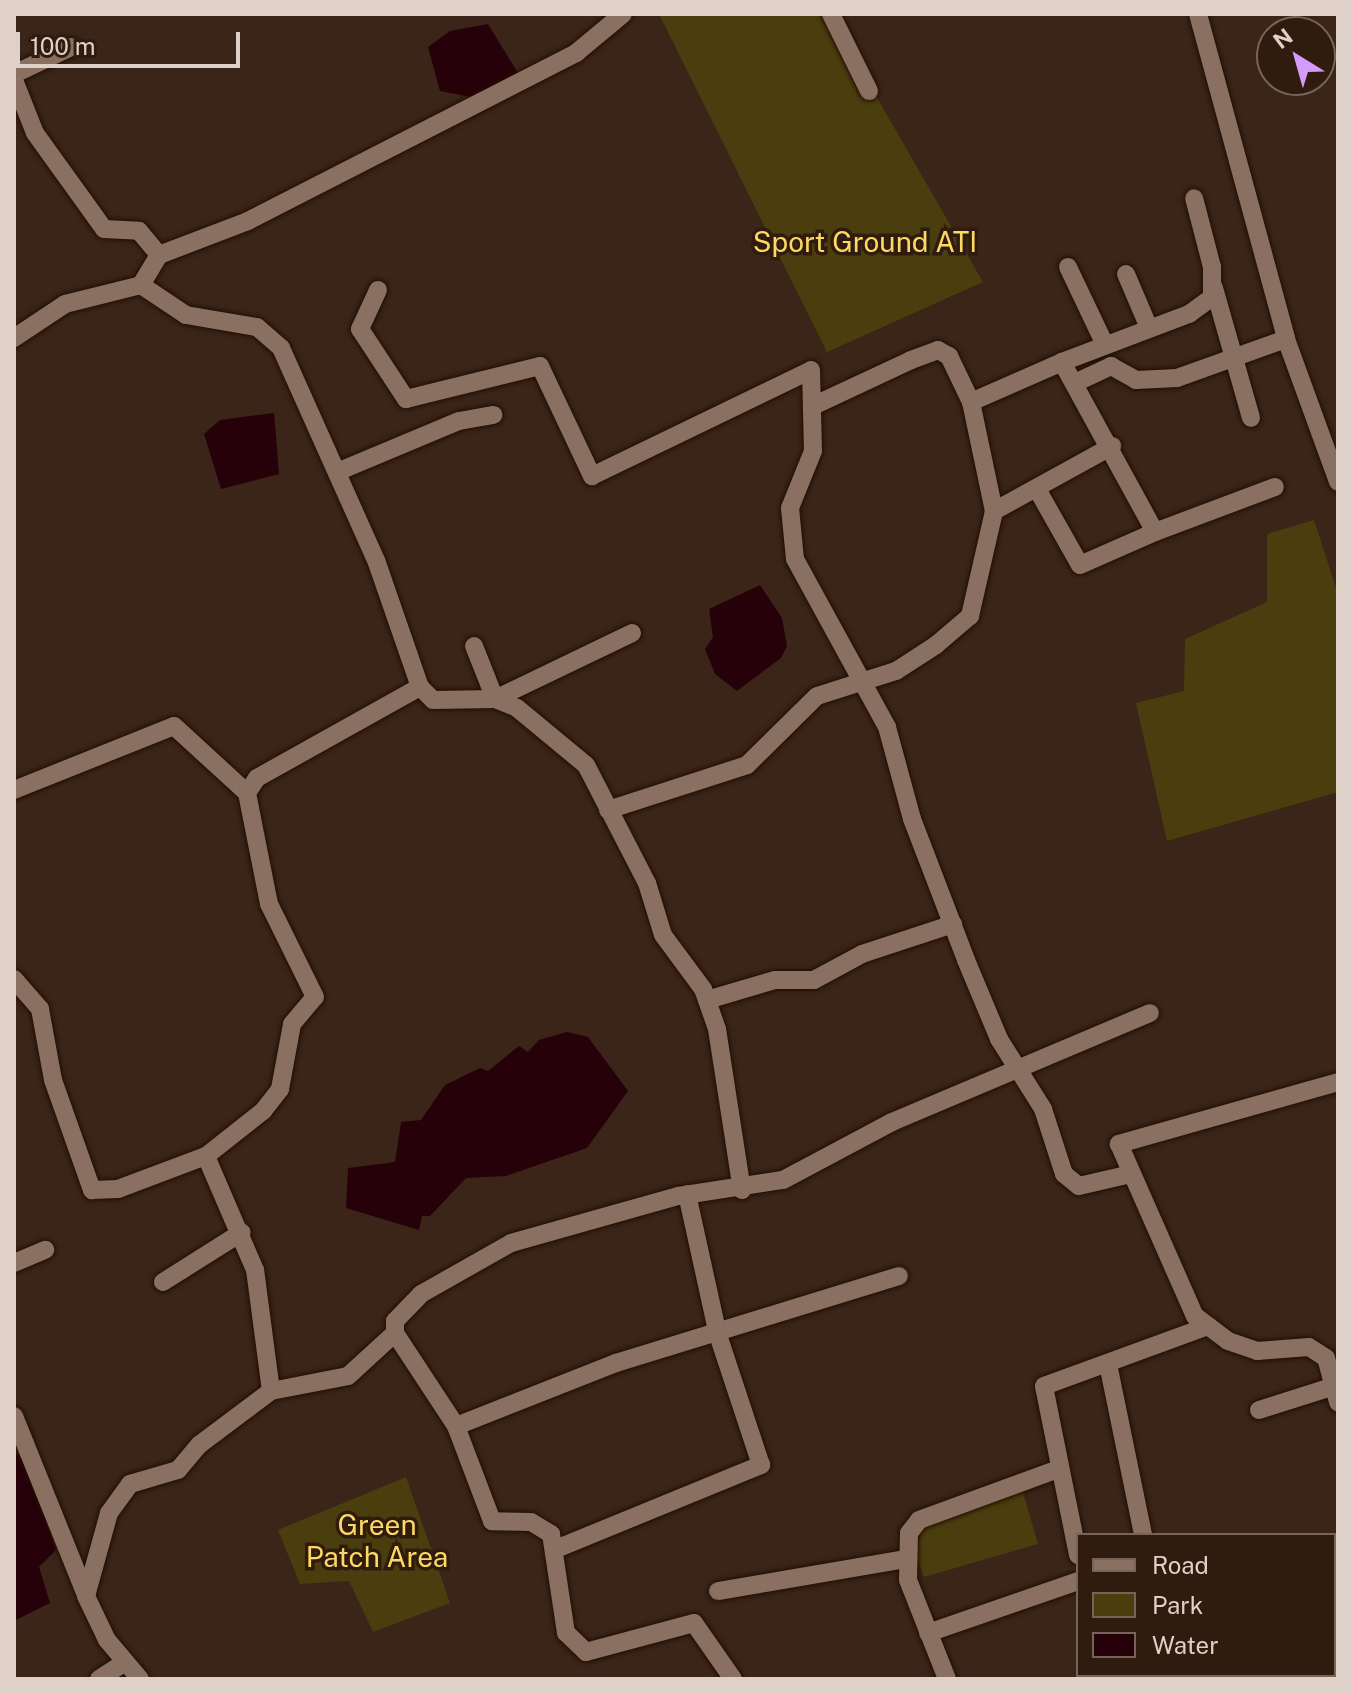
<!DOCTYPE html>
<html>
<head>
<meta charset="utf-8">
<style>
  body { margin:0 }
  #map { position:relative; width:1352px; height:1693px; overflow:hidden; background:#3a2518; font-family:"Public Sans",sans-serif }
  div>[style] { position:absolute }
  [style*='--x'] { left:calc(var(--x)*1px); top:calc(var(--y)*1px); width:calc(var(--w)*1px); rotate:calc(var(--a)*1deg) }
  .green>* { inset:0; background:#4b3e0e }
  .water>* { inset:0; background:#270109 }
  .roads { filter:drop-shadow(0 0 2px #210e03) drop-shadow(0 0 2px #210e03) }
  .street>* { height:18px; margin:-9px; padding:0 9px; transform-origin:9px; border-radius:9px; background:#897061 }
  span { translate:-50% -50%; white-space:nowrap; text-align:center; line-height:1.15; -webkit-text-stroke:7px #301c0e; paint-order:stroke }
  .park-label { font-size:28px; color:#fbd963 }
  .frame { position:absolute; inset:0; border:16px solid #dfd0c8; pointer-events:none }
  .legend { position:absolute; left:1076px; top:1533px; width:260px; height:144px; box-sizing:border-box; background:#301c0e; border:2px solid #766458; margin:0; padding:10px 14px; list-style:none; font-size:24px; color:#dfd0c8 }
  .legend li { display:flex; align-items:center; gap:16px; height:40px }
  .legend b { width:40px; border:2px solid #766458 }
  .north { position:absolute; left:1256px; top:16px; width:80px; height:80px; box-sizing:border-box; background:#301c0e; border:2px solid #766458; border-radius:50%; rotate:323deg; font-size:22px; font-weight:700; line-height:32px; text-align:center; color:#dfd0c8 }
  .north::after { content:''; display:block; margin:auto; width:28px; height:36px; background:#d59bfa; clip-path:polygon(50% 0,100% 100%,50% 72%,0 100%) }
  .scale { position:absolute; left:16px; top:32px; width:224px; height:36px; box-sizing:border-box; border:4px solid #dfd0c8; border-top:0; padding-left:10px; font-size:24px; line-height:28px; white-space:nowrap; color:#dfd0c8; -webkit-text-stroke:6px #301c0e; paint-order:stroke }
</style>
</head>
<body>
<div id="map">
  <div class="green">
    <div style="clip-path:polygon(659px 14px,829px 14px,983px 282px,827px 352px)"></div>
    <div style="clip-path:polygon(1314px 520px,1338px 594px,1338px 792px,1167px 841px,1136px 703px,1184px 691px,1185px 639px,1267px 602px,1267px 534px)"></div>
    <div style="clip-path:polygon(406px 1477px,450px 1603px,373px 1632px,349px 1581px,300px 1584px,278px 1530px)"></div>
    <div style="clip-path:polygon(1021px 1486px,1038px 1544px,924px 1577px,908px 1531px)"></div>
  </div>
  <div class="water">
    <div style="clip-path:polygon(488px 24px,518px 73px,476px 98px,440px 91px,428px 47px,450px 31px)"></div>
    <div style="clip-path:polygon(274px 413px,279px 474px,221px 489px,204px 434px,220px 420px)"></div>
    <div style="clip-path:polygon(760px 585px,782px 618px,787px 646px,781px 658px,737px 691px,715px 674px,705px 649px,713px 637px,709px 609px)"></div>
    <div style="clip-path:polygon(567px 1032px,588px 1037px,628px 1091px,587px 1148px,506px 1176px,466px 1178px,430px 1216px,422px 1216px,419px 1230px,346px 1208px,348px 1168px,395px 1162px,401px 1122px,421px 1120px,445px 1085px,480px 1068px,488px 1071px,519px 1046px,528px 1052px,539px 1040px)"></div>
    <div style="clip-path:polygon(14px 1450px,30px 1469px,56px 1550px,39px 1567px,50px 1603px,14px 1621px)"></div>
  </div>
  <div class="roads">
    <div class="street">
      <div style="--x:831;--y:14;--w:86;--a:63.7"></div>
      <div style="--x:1198;--y:14;--w:337;--a:74.8"></div>
      <div style="--x:1286;--y:339;--w:152;--a:70"></div>
      <div style="--x:14;--y:74;--w:63;--a:-25.3"></div>
      <div style="--x:14;--y:80;--w:57;--a:68.4"></div>
      <div style="--x:35;--y:133;--w:118;--a:54.3"></div>
      <div style="--x:104;--y:229;--w:35;--a:3"></div>
      <div style="--x:139;--y:231;--w:31;--a:50"></div>
      <div style="--x:159;--y:255;--w:35;--a:121"></div>
      <div style="--x:159;--y:255;--w:95;--a:-20.9"></div>
      <div style="--x:248;--y:221;--w:369;--a:-27.1"></div>
      <div style="--x:576;--y:53;--w:61;--a:-39.7"></div>
      <div style="--x:1068;--y:267;--w:86;--a:64.6"></div>
      <div style="--x:1126;--y:274;--w:59;--a:66.9"></div>
      <div style="--x:1214;--y:288;--w:135;--a:74.1"></div>
      <div style="--x:378;--y:290;--w:43;--a:114.8"></div>
      <div style="--x:360;--y:329;--w:84;--a:56.7"></div>
      <div style="--x:406;--y:399;--w:138;--a:-13.8"></div>
      <div style="--x:540;--y:366;--w:122;--a:64.7"></div>
      <div style="--x:592;--y:476;--w:243;--a:-25.8"></div>
      <div style="--x:811;--y:370;--w:81;--a:88.6"></div>
      <div style="--x:813;--y:451;--w:61;--a:112"></div>
      <div style="--x:790;--y:508;--w:51;--a:84.4"></div>
      <div style="--x:795;--y:559;--w:192;--a:61.3"></div>
      <div style="--x:887;--y:727;--w:95;--a:74.8"></div>
      <div style="--x:912;--y:819;--w:151;--a:69"></div>
      <div style="--x:966;--y:960;--w:86;--a:67.3"></div>
      <div style="--x:999;--y:1039;--w:83;--a:57.8"></div>
      <div style="--x:1043;--y:1109;--w:68;--a:72.1"></div>
      <div style="--x:1064;--y:1174;--w:19;--a:39"></div>
      <div style="--x:1079;--y:1186;--w:53;--a:-13"></div>
      <div style="--x:14;--y:338;--w:61;--a:-33.7"></div>
      <div style="--x:65;--y:304;--w:78;--a:-14"></div>
      <div style="--x:141;--y:285;--w:54;--a:33.7"></div>
      <div style="--x:186;--y:315;--w:72;--a:9.6"></div>
      <div style="--x:257;--y:327;--w:32;--a:41"></div>
      <div style="--x:281;--y:348;--w:232;--a:65.9"></div>
      <div style="--x:376;--y:560;--w:134;--a:70.9"></div>
      <div style="--x:420;--y:687;--w:18;--a:45"></div>
      <div style="--x:433;--y:700;--w:62;--a:-0.9"></div>
      <div style="--x:495;--y:699;--w:24;--a:22"></div>
      <div style="--x:517;--y:708;--w:89;--a:39.6"></div>
      <div style="--x:586;--y:765;--w:133;--a:62.7"></div>
      <div style="--x:647;--y:883;--w:54;--a:72.9"></div>
      <div style="--x:663;--y:935;--w:67;--a:53.5"></div>
      <div style="--x:703;--y:989;--w:42;--a:70.7"></div>
      <div style="--x:717;--y:1029;--w:163;--a:81.2"></div>
      <div style="--x:1077;--y:382;--w:38;--a:-25"></div>
      <div style="--x:1111;--y:366;--w:29;--a:29"></div>
      <div style="--x:1136;--y:380;--w:41;--a:-2.8"></div>
      <div style="--x:1177;--y:378;--w:116;--a:-19.7"></div>
      <div style="--x:971;--y:402;--w:99;--a:-23.7"></div>
      <div style="--x:815;--y:405;--w:106;--a:-25.1"></div>
      <div style="--x:911;--y:360;--w:29;--a:-20"></div>
      <div style="--x:938;--y:350;--w:13;--a:29"></div>
      <div style="--x:949;--y:356;--w:51;--a:64.4"></div>
      <div style="--x:971;--y:402;--w:111;--a:78.1"></div>
      <div style="--x:337;--y:472;--w:132;--a:-22.7"></div>
      <div style="--x:459;--y:421;--w:35;--a:-10"></div>
      <div style="--x:1037;--y:489;--w:87;--a:60.5"></div>
      <div style="--x:1080;--y:565;--w:82;--a:-23.7"></div>
      <div style="--x:1155;--y:532;--w:194;--a:-118.7"></div>
      <div style="--x:1062;--y:362;--w:136;--a:-20.7"></div>
      <div style="--x:1189;--y:314;--w:29;--a:-36"></div>
      <div style="--x:1212;--y:297;--w:30;--a:-90"></div>
      <div style="--x:1212;--y:267;--w:71;--a:-104.6"></div>
      <div style="--x:1155;--y:532;--w:128;--a:-20.6"></div>
      <div style="--x:474;--y:646;--w:57;--a:68.4"></div>
      <div style="--x:495;--y:699;--w:152;--a:-25.7"></div>
      <div style="--x:14;--y:790;--w:172;--a:-21.8"></div>
      <div style="--x:174;--y:726;--w:99;--a:42.5"></div>
      <div style="--x:608;--y:810;--w:146;--a:-17.9"></div>
      <div style="--x:747;--y:765;--w:98;--a:-44.6"></div>
      <div style="--x:817;--y:696;--w:83;--a:-17.6"></div>
      <div style="--x:896;--y:671;--w:48;--a:-33"></div>
      <div style="--x:936;--y:645;--w:45;--a:-40.5"></div>
      <div style="--x:970;--y:616;--w:108;--a:-77.1"></div>
      <div style="--x:994;--y:511;--w:135;--a:-28.8"></div>
      <div style="--x:14;--y:979;--w:40;--a:49"></div>
      <div style="--x:40;--y:1009;--w:72;--a:79.6"></div>
      <div style="--x:53;--y:1080;--w:117;--a:70.5"></div>
      <div style="--x:92;--y:1190;--w:26;--a:-2"></div>
      <div style="--x:118;--y:1189;--w:94;--a:-20.6"></div>
      <div style="--x:707;--y:1000;--w:71;--a:-16.4"></div>
      <div style="--x:775;--y:980;--w:39;--a:0"></div>
      <div style="--x:814;--y:980;--w:55;--a:-28.4"></div>
      <div style="--x:862;--y:954;--w:96;--a:-18.2"></div>
      <div style="--x:1338;--y:1082;--w:228;--a:164.2"></div>
      <div style="--x:1119;--y:1144;--w:188;--a:66.2"></div>
      <div style="--x:1195;--y:1316;--w:41;--a:37.1"></div>
      <div style="--x:1228;--y:1341;--w:31;--a:19"></div>
      <div style="--x:1257;--y:1351;--w:52;--a:-4.4"></div>
      <div style="--x:1309;--y:1347;--w:20;--a:33"></div>
      <div style="--x:1326;--y:1358;--w:46;--a:74.7"></div>
      <div style="--x:14;--y:1263;--w:34;--a:-23"></div>
      <div style="--x:163;--y:1282;--w:93;--a:-32.3"></div>
      <div style="--x:1108;--y:1364;--w:175;--a:78.4"></div>
      <div style="--x:271;--y:1391;--w:78;--a:-11"></div>
      <div style="--x:348;--y:1376;--w:64;--a:-42.5"></div>
      <div style="--x:1259;--y:1410;--w:83;--a:-17.6"></div>
      <div style="--x:14;--y:1416;--w:191;--a:68.1"></div>
      <div style="--x:456;--y:1426;--w:172;--a:-21.5"></div>
      <div style="--x:616;--y:1363;--w:296;--a:-17.1"></div>
      <div style="--x:556;--y:1549;--w:222;--a:-22.3"></div>
      <div style="--x:761;--y:1465;--w:137;--a:-108.3"></div>
      <div style="--x:718;--y:1335;--w:144;--a:-102.4"></div>
      <div style="--x:1078;--y:1555;--w:172;--a:-101.4"></div>
      <div style="--x:1044;--y:1386;--w:175;--a:-20.1"></div>
      <div style="--x:718;--y:1591;--w:191;--a:-9.7"></div>
      <div style="--x:928;--y:1633;--w:159;--a:-19.1"></div>
      <div style="--x:99;--y:1679;--w:31;--a:-33"></div>
      <div style="--x:140;--y:1679;--w:51;--a:-130.2"></div>
      <div style="--x:107;--y:1640;--w:49;--a:-115.5"></div>
      <div style="--x:86;--y:1596;--w:86;--a:-74.5"></div>
      <div style="--x:109;--y:1513;--w:36;--a:-54"></div>
      <div style="--x:130;--y:1484;--w:50;--a:-16.3"></div>
      <div style="--x:178;--y:1470;--w:33;--a:-50"></div>
      <div style="--x:199;--y:1445;--w:90;--a:-36.9"></div>
      <div style="--x:271;--y:1391;--w:122;--a:-97.5"></div>
      <div style="--x:255;--y:1270;--w:124;--a:-113.3"></div>
      <div style="--x:206;--y:1156;--w:73;--a:-38.3"></div>
      <div style="--x:263;--y:1111;--w:28;--a:-52"></div>
      <div style="--x:280;--y:1089;--w:66;--a:-79.5"></div>
      <div style="--x:292;--y:1024;--w:35;--a:-50"></div>
      <div style="--x:315;--y:997;--w:104;--a:-116.3"></div>
      <div style="--x:269;--y:904;--w:113;--a:-101.2"></div>
      <div style="--x:247;--y:793;--w:18;--a:-56"></div>
      <div style="--x:257;--y:778;--w:187;--a:-29.2"></div>
      <div style="--x:733;--y:1679;--w:68;--a:-124.9"></div>
      <div style="--x:694;--y:1623;--w:112;--a:165"></div>
      <div style="--x:586;--y:1652;--w:28;--a:-136"></div>
      <div style="--x:566;--y:1633;--w:100;--a:-98.6"></div>
      <div style="--x:551;--y:1534;--w:23;--a:-149"></div>
      <div style="--x:531;--y:1522;--w:39;--a:-179"></div>
      <div style="--x:492;--y:1521;--w:102;--a:-110.8"></div>
      <div style="--x:456;--y:1426;--w:111;--a:-123.3"></div>
      <div style="--x:395;--y:1333;--w:12;--a:-90"></div>
      <div style="--x:395;--y:1321;--w:37;--a:-46"></div>
      <div style="--x:421;--y:1294;--w:103;--a:-29.5"></div>
      <div style="--x:511;--y:1243;--w:173;--a:-15.7"></div>
      <div style="--x:678;--y:1196;--w:106;--a:-8.7"></div>
      <div style="--x:783;--y:1180;--w:123;--a:-28"></div>
      <div style="--x:892;--y:1122;--w:280;--a:-22.9"></div>
      <div style="--x:947;--y:1679;--w:106;--a:-111.5"></div>
      <div style="--x:908;--y:1580;--w:47;--a:-88.8"></div>
      <div style="--x:909;--y:1533;--w:16;--a:-52"></div>
      <div style="--x:919;--y:1520;--w:148;--a:-20.1"></div>
    </div>
  </div>
  <div class="park-label">
    <span style="left:865px;top:242px">Sport Ground ATI</span>
    <span style="left:377px;top:1541px">Green<br>Patch Area</span>
  </div>
  <div class="frame"></div>
  <ul class="legend">
  <li><b style="height:10px;background:#897061"></b>Road</li>
  <li><b style="height:22px;background:#4b3e0e"></b>Park</li>
  <li><b style="height:22px;background:#270109"></b>Water</li>
  </ul>
  <div class="north">N</div>
  <div class="scale">100 m</div>
</div>
</body>
</html>
